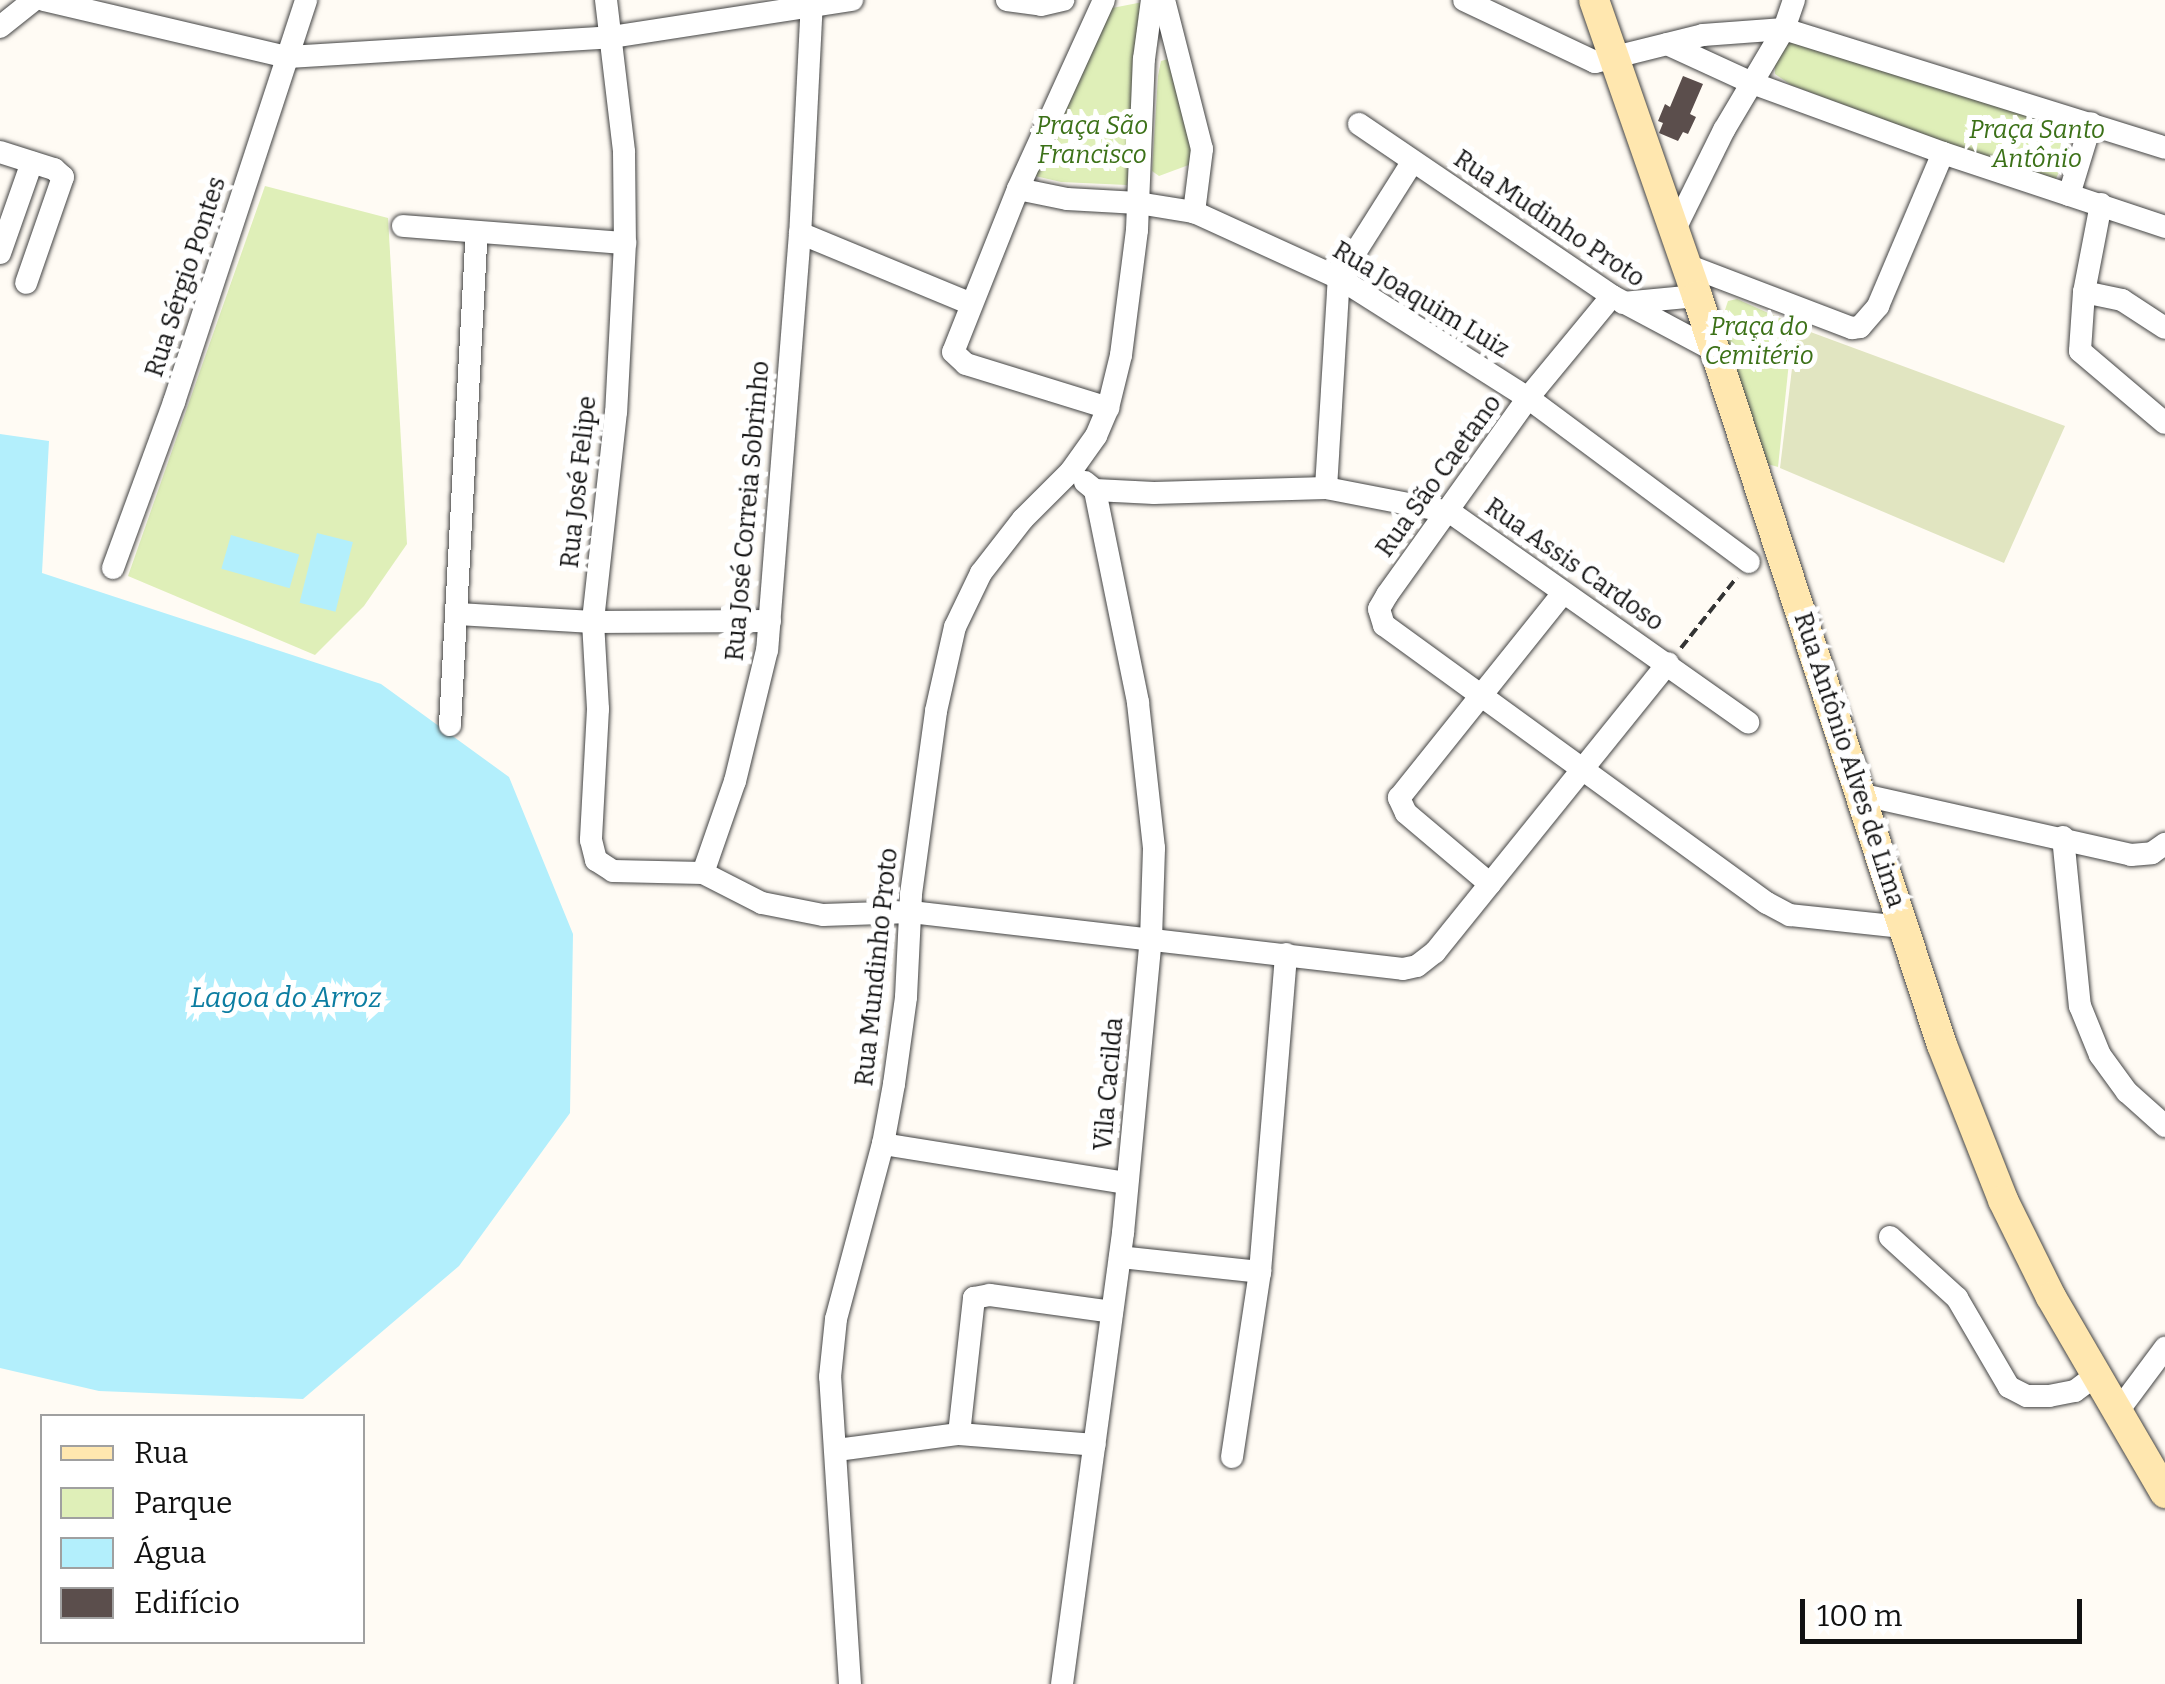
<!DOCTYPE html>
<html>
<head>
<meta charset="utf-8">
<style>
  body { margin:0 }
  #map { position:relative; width:2165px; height:1684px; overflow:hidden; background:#fffbf4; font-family:Bitter,serif }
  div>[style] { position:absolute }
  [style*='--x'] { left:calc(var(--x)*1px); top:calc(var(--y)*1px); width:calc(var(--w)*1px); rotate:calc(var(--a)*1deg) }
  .green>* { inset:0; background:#dfefb8 }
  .cemetery>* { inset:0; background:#e1e5c1 }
  .water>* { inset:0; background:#b3effc; transform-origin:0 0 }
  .building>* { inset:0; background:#5b4e4c }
  .path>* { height:4px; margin-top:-2px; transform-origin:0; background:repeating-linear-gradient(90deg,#333 0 10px,transparent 0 15px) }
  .roads { filter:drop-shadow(0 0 2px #444) drop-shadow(0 0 2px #444) }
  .street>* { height:22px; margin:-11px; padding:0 11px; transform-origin:11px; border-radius:11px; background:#fff }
  .secondary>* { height:30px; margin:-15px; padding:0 15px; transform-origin:15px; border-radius:15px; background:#ffe7af }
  span { translate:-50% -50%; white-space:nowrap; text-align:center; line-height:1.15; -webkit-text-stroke:10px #fff; paint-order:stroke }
  .park-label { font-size:25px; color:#3c7118; font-style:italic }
  .street-label { font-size:25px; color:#111 }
  .water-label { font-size:28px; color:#0c7da1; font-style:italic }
  .legend { position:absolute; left:40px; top:1414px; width:325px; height:230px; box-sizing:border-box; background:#fff; border:2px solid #a0a0a0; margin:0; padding:12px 18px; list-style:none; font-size:30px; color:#111 }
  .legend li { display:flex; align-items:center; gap:20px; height:50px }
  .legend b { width:50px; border:2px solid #a0a0a0 }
  .scale { position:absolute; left:1800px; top:1599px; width:282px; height:45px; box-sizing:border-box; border:5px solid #111; border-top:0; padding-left:12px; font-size:30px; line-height:35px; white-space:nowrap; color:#111; -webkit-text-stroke:8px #fff; paint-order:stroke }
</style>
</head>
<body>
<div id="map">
  <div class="green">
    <div style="clip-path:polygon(1143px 2px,1127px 185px,1061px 182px,1035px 176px,1107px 9px)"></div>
    <div style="clip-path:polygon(1798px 41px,2073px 129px,2059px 172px,2054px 183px,1791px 85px,1775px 74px,1775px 55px,1785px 42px)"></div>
    <div style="clip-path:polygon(1168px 59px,1175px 68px,1194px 163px,1159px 176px,1152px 171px,1158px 76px,1161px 61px)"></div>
    <div style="clip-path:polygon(265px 186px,388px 218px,407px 544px,364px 606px,315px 655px,128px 576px)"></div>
    <div style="clip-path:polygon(1737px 299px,1793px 324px,1778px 467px,1764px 463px,1730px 356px,1722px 319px,1728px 301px)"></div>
  </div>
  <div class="cemetery">
    <div style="clip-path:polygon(1797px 327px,2065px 426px,2004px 563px,1780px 468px)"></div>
  </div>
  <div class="water">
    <div style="clip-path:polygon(0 434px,49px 441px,42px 573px,381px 684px,509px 777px,573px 934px,570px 1113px,459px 1266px,303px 1399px,99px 1391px,0 1368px)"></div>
    <div style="left:317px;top:533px;width:37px;height:72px;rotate:14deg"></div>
    <div style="left:231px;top:535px;width:71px;height:35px;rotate:16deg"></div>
  </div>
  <div class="building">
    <div style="clip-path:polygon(1683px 76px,1703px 84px,1690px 114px,1696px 117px,1688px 134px,1683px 132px,1678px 141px,1659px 133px,1663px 123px,1658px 121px,1665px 104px,1670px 107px)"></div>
  </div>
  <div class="path">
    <div style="--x:1681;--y:648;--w:90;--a:-51.7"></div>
  </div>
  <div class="roads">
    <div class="street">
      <div style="--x:44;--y:0;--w:250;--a:13.2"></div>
      <div style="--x:287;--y:57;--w:326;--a:-3.5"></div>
      <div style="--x:612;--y:37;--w:243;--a:-8.8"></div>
      <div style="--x:606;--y:0;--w:153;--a:83.2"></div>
      <div style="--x:624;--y:152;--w:91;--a:89.4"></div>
      <div style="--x:625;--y:243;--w:169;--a:93"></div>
      <div style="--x:616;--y:412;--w:211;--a:96.3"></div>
      <div style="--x:593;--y:622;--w:87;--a:86.7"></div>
      <div style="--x:598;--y:709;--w:131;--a:93.1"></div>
      <div style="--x:591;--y:840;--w:21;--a:76"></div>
      <div style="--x:596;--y:860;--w:20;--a:33"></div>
      <div style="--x:613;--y:871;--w:90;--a:1.3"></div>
      <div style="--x:812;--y:0;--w:233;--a:92.9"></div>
      <div style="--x:800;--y:233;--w:418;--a:94.5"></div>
      <div style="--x:767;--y:650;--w:135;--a:103.7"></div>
      <div style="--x:735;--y:781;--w:97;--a:109.2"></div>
      <div style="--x:703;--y:873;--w:66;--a:27"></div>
      <div style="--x:762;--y:903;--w:62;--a:11.1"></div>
      <div style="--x:823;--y:915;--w:88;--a:-2"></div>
      <div style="--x:911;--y:912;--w:495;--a:6.6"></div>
      <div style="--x:1403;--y:969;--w:14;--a:-12"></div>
      <div style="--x:1417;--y:966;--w:23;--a:-38"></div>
      <div style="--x:1435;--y:952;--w:371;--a:-51.1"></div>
      <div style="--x:1007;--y:0;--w:34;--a:8"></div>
      <div style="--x:1041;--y:5;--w:23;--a:-13"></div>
      <div style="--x:1104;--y:0;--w:208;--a:114.5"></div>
      <div style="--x:1018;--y:189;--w:175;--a:111.7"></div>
      <div style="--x:953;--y:352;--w:18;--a:43"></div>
      <div style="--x:966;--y:364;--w:149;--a:17.2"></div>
      <div style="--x:1164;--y:0;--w:154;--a:75.7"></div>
      <div style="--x:1202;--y:149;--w:64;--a:97.2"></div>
      <div style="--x:1464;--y:0;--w:145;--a:25.3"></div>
      <div style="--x:1595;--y:62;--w:111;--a:-14"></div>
      <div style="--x:1703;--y:35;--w:81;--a:-4.2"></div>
      <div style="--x:1784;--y:29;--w:399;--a:17.3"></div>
      <div style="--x:0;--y:27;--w:43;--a:-38.5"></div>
      <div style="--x:1667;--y:44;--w:94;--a:24.6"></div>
      <div style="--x:1752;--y:83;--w:203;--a:20.1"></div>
      <div style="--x:1943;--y:153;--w:234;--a:18.4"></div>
      <div style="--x:1359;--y:124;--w:306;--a:34.2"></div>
      <div style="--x:1612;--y:296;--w:117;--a:28.1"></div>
      <div style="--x:0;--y:152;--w:57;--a:17.5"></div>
      <div style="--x:54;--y:169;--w:12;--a:42"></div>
      <div style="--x:63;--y:177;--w:112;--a:109.2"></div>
      <div style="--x:1018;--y:189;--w:50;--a:11.5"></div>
      <div style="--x:1067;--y:199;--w:71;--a:3.2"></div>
      <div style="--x:1138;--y:203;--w:57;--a:9.1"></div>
      <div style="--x:1194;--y:212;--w:159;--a:24.5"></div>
      <div style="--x:1339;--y:278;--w:224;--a:32.4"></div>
      <div style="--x:1528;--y:398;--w:275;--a:36.6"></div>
      <div style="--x:2069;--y:195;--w:75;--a:-73"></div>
      <div style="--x:2101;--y:204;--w:90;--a:100.9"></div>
      <div style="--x:2084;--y:292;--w:59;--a:93.9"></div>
      <div style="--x:2080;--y:351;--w:111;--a:40.3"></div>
      <div style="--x:403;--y:226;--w:223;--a:4.4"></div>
      <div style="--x:1674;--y:231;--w:113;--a:-63.7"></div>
      <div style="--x:1724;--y:130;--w:117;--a:-59.3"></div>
      <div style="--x:1784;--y:29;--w:31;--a:-71"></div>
      <div style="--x:800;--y:233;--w:185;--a:22.5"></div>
      <div style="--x:0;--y:253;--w:96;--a:-70.6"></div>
      <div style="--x:1684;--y:264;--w:180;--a:20.9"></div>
      <div style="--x:1852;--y:328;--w:8;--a:-7"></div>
      <div style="--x:1860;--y:327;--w:28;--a:-49"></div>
      <div style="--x:1878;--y:306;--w:166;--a:-67"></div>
      <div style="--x:2084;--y:292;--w:39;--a:12"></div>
      <div style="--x:2122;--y:300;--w:51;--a:33.1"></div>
      <div style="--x:1612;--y:296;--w:132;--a:129.5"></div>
      <div style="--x:1528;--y:398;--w:242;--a:125.6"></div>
      <div style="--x:1387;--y:595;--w:16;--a:120"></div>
      <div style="--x:1379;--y:609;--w:17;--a:73"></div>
      <div style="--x:1384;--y:625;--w:473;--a:36"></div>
      <div style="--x:1767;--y:903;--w:26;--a:28"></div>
      <div style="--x:1790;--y:915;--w:114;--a:6.1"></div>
      <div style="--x:1623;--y:303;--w:74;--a:-5.4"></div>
      <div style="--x:1085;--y:482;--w:13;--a:39"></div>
      <div style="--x:1095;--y:490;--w:59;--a:2.9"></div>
      <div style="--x:1154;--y:493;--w:172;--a:-1.7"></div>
      <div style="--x:1326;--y:488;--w:126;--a:11"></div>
      <div style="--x:1450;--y:512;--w:365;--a:35.2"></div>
      <div style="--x:1326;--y:488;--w:210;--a:-86.5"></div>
      <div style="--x:1339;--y:278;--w:138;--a:-57.7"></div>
      <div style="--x:113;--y:568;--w:177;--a:-69.8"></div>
      <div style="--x:174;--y:402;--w:423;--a:-71.8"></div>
      <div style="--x:458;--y:614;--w:135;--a:3.4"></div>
      <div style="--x:593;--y:622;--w:177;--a:-0.3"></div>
      <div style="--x:450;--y:725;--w:494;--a:-86.9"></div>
      <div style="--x:1859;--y:794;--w:279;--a:12.6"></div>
      <div style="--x:2131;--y:855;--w:21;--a:-5"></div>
      <div style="--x:2152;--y:853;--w:16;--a:-35"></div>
      <div style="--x:2063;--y:837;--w:170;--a:84.3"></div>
      <div style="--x:2080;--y:1006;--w:53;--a:67.8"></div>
      <div style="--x:2100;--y:1055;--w:46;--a:53.9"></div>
      <div style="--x:2127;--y:1092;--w:51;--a:41.8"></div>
      <div style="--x:1490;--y:884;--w:110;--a:-139.8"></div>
      <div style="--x:1406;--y:813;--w:17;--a:-115"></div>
      <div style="--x:1399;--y:798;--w:263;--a:-51.3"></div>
      <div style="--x:883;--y:1144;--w:247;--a:9.1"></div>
      <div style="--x:1890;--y:1237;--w:91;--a:42.3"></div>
      <div style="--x:1957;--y:1298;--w:103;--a:59.7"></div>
      <div style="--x:2009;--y:1387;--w:20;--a:27"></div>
      <div style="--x:2027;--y:1396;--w:22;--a:0"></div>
      <div style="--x:2049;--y:1396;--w:26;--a:-11"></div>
      <div style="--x:2075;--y:1391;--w:26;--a:-37"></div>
      <div style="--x:1120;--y:1257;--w:141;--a:6.1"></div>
      <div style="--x:1260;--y:1272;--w:319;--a:-85.3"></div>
      <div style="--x:2118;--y:1411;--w:79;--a:-53.3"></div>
      <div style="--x:959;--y:1434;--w:137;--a:-83.7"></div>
      <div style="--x:974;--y:1298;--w:16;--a:-11"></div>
      <div style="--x:990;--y:1295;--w:123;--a:7.9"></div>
      <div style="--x:837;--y:1450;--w:123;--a:-7.5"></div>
      <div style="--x:959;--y:1434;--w:136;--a:4.6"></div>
      <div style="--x:1232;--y:1457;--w:187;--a:-81.4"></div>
      <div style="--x:850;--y:1684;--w:308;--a:-93.7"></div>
      <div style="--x:830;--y:1377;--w:58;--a:-84.1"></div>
      <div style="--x:836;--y:1319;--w:181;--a:-75"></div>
      <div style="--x:883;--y:1144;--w:61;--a:-79.6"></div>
      <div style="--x:894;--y:1084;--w:88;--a:-82.1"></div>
      <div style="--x:906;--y:997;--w:103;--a:-87.2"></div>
      <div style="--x:911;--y:894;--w:185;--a:-82.2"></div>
      <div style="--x:936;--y:711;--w:86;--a:-77.3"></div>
      <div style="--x:955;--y:627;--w:60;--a:-64.3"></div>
      <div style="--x:981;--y:573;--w:68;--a:-52.1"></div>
      <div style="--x:1023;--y:519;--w:68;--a:-45"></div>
      <div style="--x:1071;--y:471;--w:43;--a:-54.5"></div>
      <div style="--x:1096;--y:436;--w:30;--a:-67"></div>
      <div style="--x:1108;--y:408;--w:55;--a:-76.2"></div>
      <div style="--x:1121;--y:355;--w:126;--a:-82.7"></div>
      <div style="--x:1137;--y:230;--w:171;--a:-87.7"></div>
      <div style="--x:1144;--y:59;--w:60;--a:-82.3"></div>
      <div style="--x:1062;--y:1684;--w:455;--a:-82.3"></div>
      <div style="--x:1123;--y:1233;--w:295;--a:-84.6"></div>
      <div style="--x:1151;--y:939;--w:91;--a:-88.1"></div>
      <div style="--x:1154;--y:848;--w:147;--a:-96.3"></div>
      <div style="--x:1138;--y:702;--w:216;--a:-101.5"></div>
    </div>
    <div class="secondary">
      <div style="--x:1594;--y:0;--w:313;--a:70.8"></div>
      <div style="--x:1697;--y:296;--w:788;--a:71.89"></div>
      <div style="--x:1942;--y:1045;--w:167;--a:68.5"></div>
      <div style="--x:2003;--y:1200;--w:108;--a:63.7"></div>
      <div style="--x:2051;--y:1297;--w:227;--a:59.8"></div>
    </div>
  </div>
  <div class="park-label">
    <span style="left:1092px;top:141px">Praça São<br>Francisco</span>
    <span style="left:2037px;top:145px">Praça Santo<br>Antônio</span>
    <span style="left:1759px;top:342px">Praça do<br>Cemitério</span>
  </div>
  <div class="street-label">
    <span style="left:1549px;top:219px;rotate:34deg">Rua Mudinho Proto</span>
    <span style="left:186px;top:277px;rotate:-72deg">Rua Sérgio Pontes</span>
    <span style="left:1421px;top:300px;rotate:31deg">Rua Joaquim Luiz</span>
    <span style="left:1439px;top:476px;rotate:-54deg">Rua São Caetano</span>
    <span style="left:579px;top:482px;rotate:-84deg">Rua José Felipe</span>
    <span style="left:748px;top:511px;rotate:-85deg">Rua José Correia Sobrinho</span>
    <span style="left:1574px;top:565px;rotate:35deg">Rua Assis Cardoso</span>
    <span style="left:1849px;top:760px;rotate:72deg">Rua Antônio Alves de Lima</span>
    <span style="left:877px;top:967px;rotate:-84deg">Rua Mundinho Proto</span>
    <span style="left:1109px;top:1084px;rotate:-85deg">Vila Cacilda</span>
  </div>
  <div class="water-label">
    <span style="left:286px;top:998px">Lagoa do Arroz</span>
  </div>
  <ul class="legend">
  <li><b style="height:12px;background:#ffe7af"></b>Rua</li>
  <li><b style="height:28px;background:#dfefb8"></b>Parque</li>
  <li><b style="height:28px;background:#b3effc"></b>Água</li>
  <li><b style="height:28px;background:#5b4e4c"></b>Edifício</li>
  </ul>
  <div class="scale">100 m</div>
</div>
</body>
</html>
